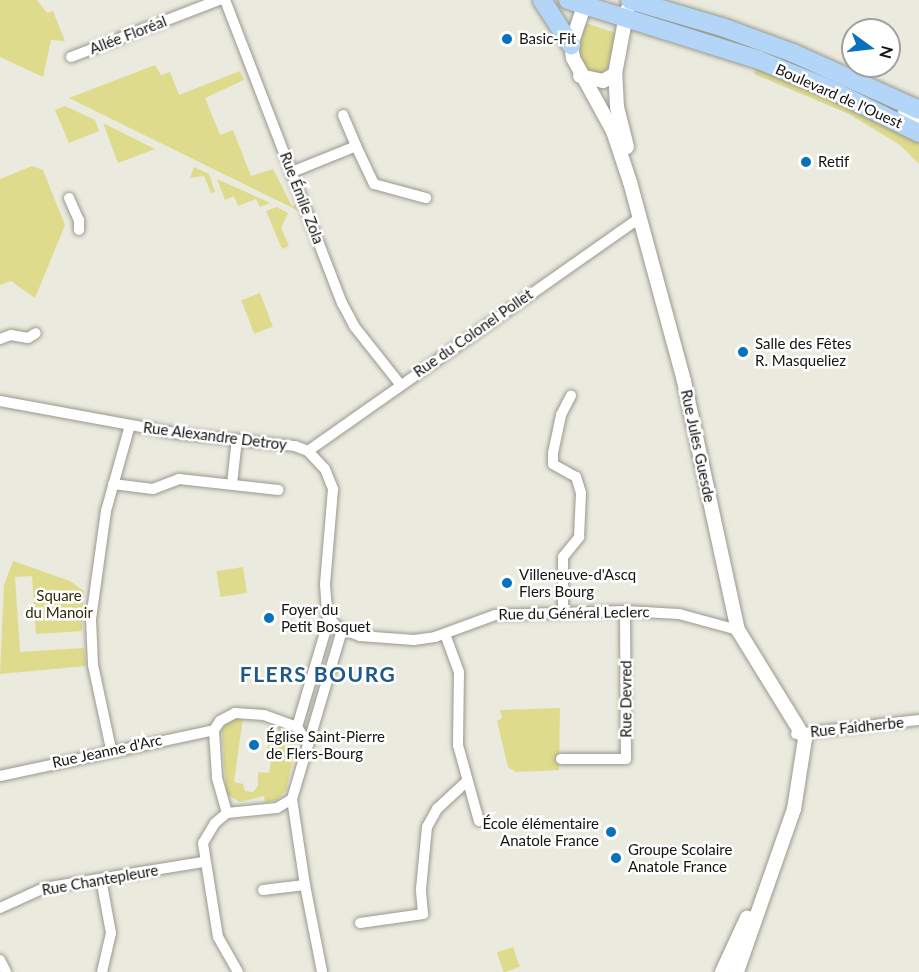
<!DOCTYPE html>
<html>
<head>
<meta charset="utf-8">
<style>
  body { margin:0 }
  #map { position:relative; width:919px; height:972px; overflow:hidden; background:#eaeadf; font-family:Lato,sans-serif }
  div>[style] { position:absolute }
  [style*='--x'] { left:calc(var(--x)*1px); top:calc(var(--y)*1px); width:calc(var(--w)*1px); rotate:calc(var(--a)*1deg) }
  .green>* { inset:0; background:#dedb8c; transform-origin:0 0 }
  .roads { filter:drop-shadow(0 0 2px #99998f) drop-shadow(0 0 2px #99998f) }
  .minor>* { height:10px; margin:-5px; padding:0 5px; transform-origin:5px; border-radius:5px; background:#fff }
  .tertiary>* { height:14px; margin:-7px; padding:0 7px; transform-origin:7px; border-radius:7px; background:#fff }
  .primary>* { height:18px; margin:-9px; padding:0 9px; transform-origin:9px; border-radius:9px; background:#b2d5f8 }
  .dots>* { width:16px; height:16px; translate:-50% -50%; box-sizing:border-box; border:3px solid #fff; border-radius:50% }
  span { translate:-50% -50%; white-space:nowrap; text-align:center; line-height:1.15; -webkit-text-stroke:5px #fff; paint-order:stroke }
  .street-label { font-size:15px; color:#141411 }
  .poi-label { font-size:15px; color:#141411 }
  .left { translate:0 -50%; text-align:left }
  .right { translate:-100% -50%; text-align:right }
  .park-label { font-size:15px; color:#2f2d09 }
  .district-label { font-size:21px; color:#20588a; font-weight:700; letter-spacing:1.5px }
  .north { position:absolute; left:841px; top:18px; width:60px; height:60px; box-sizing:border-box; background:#fff; border:2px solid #a1a1a0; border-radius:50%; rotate:105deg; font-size:16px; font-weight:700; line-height:24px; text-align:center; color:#141411 }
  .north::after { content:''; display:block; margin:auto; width:21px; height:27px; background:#0771bc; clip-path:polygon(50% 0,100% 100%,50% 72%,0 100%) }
</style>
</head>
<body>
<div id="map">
  <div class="green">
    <div style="clip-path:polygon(0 0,37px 0,47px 13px,53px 11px,65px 41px,51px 40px,43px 77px,0 57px)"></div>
    <div style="clip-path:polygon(585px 23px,616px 33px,607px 75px,586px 74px,580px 64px,577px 47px)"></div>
    <div style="clip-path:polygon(155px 65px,161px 75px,170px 72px,179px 95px,240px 71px,244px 80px,205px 98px,220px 135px,233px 130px,251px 176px,273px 169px,292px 206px,298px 204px,301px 212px,69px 98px)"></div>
    <div style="clip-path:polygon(756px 69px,830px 98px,919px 142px,919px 164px,900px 145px,849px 114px,754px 74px)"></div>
    <div style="clip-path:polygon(65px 106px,95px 120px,99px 131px,69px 143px,55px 110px)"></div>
    <div style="clip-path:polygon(103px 123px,155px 149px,118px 163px)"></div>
    <div style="clip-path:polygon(32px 166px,43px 170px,65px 225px,35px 298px,11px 281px,0 285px,0 179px)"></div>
    <div style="clip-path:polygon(194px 167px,209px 174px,215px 192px,211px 193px,204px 176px,190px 178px)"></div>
    <div style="clip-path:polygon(217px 179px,257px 197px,270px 203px,260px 207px,256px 199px,238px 206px,234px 196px,225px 200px)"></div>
    <div style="clip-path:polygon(277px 207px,288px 213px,281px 228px,289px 246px,282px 249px,266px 211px)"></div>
    <div style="left:260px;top:293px;width:36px;height:20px;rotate:69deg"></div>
    <div style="clip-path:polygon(13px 561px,70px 581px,84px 591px,82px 631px,36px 634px,32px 576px,15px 577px,20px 652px,84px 648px,86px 666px,0 674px,4px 585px)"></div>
    <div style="left:243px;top:567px;width:26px;height:27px;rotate:81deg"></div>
    <div style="clip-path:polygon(560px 708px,559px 770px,516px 772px,508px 767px,497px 721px,502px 718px,500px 710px)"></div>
    <div style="clip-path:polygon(243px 717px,234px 782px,243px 784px,245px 791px,253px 792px,258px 786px,258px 772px,269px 773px,271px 762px,266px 761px,269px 735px,278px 735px,277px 726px,296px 744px,286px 791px,277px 800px,265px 802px,264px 796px,240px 802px,226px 794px,222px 730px,229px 719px)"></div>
    <div style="left:513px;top:947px;width:21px;height:17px;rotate:71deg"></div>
  </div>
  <div class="roads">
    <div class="minor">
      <div style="--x:225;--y:0;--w:325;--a:68.9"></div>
      <div style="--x:342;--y:303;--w:26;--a:62"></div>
      <div style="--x:354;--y:326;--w:74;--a:51.6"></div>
      <div style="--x:71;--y:57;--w:159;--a:-21.1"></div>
      <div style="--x:903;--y:112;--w:18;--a:27"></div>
      <div style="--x:343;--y:115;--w:34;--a:67"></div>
      <div style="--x:292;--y:172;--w:69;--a:-22.1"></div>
      <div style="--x:356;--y:146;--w:42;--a:64.7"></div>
      <div style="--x:374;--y:184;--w:54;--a:15.1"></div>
      <div style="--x:69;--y:198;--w:24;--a:66"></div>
      <div style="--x:79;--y:220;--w:10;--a:90"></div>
      <div style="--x:0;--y:339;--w:12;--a:-20"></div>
      <div style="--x:11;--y:335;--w:17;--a:10"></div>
      <div style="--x:28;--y:338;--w:9;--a:-32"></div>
      <div style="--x:0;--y:401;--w:183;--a:10.4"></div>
      <div style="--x:180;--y:434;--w:116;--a:6"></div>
      <div style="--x:295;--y:446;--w:14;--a:21"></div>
      <div style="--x:308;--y:451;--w:25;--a:47"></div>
      <div style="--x:325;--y:469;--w:22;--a:68"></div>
      <div style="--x:333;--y:489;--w:95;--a:94.8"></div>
      <div style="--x:325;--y:584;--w:31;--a:86"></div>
      <div style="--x:327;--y:615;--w:16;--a:50"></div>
      <div style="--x:337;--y:627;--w:25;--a:21"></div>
      <div style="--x:360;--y:636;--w:54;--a:4.2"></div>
      <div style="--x:414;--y:640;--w:21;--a:-8"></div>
      <div style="--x:435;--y:637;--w:64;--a:-20.1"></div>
      <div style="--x:495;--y:615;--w:130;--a:-1.8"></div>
      <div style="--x:625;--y:611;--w:54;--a:3.2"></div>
      <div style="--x:679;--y:614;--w:61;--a:15.2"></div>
      <div style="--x:308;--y:451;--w:406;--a:-35.1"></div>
      <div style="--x:113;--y:484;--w:40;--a:7.1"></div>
      <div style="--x:153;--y:489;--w:28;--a:-21"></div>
      <div style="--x:179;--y:479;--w:100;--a:6.3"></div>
      <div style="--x:232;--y:484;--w:45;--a:-83.7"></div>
      <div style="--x:563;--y:612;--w:55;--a:-90"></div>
      <div style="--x:563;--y:557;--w:26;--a:-51"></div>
      <div style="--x:579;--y:537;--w:44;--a:-87.4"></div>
      <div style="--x:581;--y:493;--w:17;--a:-107"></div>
      <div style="--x:576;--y:477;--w:26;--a:-151"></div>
      <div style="--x:553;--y:464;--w:11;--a:-90"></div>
      <div style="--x:553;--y:453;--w:39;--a:-78"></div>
      <div style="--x:561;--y:415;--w:22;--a:-63"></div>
      <div style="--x:445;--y:634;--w:40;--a:69.8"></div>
      <div style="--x:459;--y:672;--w:73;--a:90.8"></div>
      <div style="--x:458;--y:745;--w:79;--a:74.6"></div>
      <div style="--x:297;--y:727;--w:113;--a:-73.5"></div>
      <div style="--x:796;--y:734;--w:124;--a:-6.5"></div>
      <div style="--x:111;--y:749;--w:86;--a:-102.1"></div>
      <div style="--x:93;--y:665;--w:46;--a:-92.5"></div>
      <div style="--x:91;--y:619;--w:109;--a:-82.1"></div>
      <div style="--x:106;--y:511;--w:89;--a:-74.4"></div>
      <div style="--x:561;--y:759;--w:65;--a:0"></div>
      <div style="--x:626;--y:759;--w:148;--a:-90.4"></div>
      <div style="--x:0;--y:776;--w:219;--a:-12.1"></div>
      <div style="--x:292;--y:799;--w:176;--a:-73.5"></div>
      <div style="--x:227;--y:813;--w:37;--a:-106"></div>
      <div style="--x:217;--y:777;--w:47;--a:-93.7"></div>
      <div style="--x:214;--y:730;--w:11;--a:-56"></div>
      <div style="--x:220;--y:721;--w:17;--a:-28"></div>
      <div style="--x:235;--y:713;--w:29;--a:4"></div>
      <div style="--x:264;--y:715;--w:35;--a:20"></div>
      <div style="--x:297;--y:727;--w:20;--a:57"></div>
      <div style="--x:101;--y:879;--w:55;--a:79.5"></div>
      <div style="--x:111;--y:933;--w:40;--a:103"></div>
      <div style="--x:305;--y:885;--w:89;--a:78.9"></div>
      <div style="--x:263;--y:890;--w:42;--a:-6.8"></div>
      <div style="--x:305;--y:885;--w:87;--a:-98.6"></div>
      <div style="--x:0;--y:908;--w:48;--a:-24.4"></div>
      <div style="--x:44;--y:888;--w:161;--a:-9.3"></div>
      <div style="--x:360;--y:923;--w:64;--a:-8.1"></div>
      <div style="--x:423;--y:914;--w:25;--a:-95"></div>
      <div style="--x:421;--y:889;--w:62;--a:-84.5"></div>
      <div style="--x:427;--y:827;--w:21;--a:-61"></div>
      <div style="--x:437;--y:809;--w:40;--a:-43"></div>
      <div style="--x:0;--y:960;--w:13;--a:63"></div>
      <div style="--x:238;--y:972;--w:40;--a:-119.7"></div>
      <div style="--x:218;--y:937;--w:95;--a:-99.1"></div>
      <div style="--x:203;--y:843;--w:23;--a:-59"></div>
      <div style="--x:215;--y:823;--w:16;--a:-40"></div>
      <div style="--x:227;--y:813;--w:50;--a:-5.7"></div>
      <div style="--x:277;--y:808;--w:17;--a:-31"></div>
    </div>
    <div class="tertiary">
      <div style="--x:586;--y:0;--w:47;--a:108.4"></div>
      <div style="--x:571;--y:45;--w:13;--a:81"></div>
      <div style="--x:573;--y:58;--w:83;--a:61.3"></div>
      <div style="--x:613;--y:131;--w:54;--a:71.6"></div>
      <div style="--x:630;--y:182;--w:206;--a:74.8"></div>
      <div style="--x:684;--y:381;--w:255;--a:77.8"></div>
      <div style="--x:738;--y:630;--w:128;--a:58.4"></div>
      <div style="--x:805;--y:739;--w:71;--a:98.9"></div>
      <div style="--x:794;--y:809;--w:173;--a:109.3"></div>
      <div style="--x:580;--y:76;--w:24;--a:12"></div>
      <div style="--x:603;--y:81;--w:14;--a:-30"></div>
      <div style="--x:627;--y:147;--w:41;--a:-104"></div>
      <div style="--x:617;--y:107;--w:33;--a:-93"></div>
      <div style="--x:615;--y:74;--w:65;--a:-79.4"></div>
      <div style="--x:722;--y:972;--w:60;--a:-65.2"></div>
    </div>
    <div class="primary">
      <div style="--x:542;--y:0;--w:54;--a:57.2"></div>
      <div style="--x:568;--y:0;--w:200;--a:17.4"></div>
      <div style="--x:759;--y:60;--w:79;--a:22.3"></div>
      <div style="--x:832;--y:90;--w:97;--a:26.3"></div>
      <div style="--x:630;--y:0;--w:96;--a:16.4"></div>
      <div style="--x:722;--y:27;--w:76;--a:20.1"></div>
      <div style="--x:793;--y:53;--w:138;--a:24.3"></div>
    </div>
  </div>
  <div class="dots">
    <div style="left:507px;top:39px;background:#0771bc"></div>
    <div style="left:806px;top:162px;background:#0771bc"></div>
    <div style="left:743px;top:352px;background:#0771bc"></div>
    <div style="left:507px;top:583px;background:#0771bc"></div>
    <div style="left:269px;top:618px;background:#0771bc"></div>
    <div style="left:254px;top:745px;background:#0771bc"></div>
    <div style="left:611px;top:832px;background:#0771bc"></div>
    <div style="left:616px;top:858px;background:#0771bc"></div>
  </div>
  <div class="street-label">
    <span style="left:128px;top:35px;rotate:-21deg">Allée Floréal</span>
    <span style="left:839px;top:96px;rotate:24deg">Boulevard de l'Ouest</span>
    <span style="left:302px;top:198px;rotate:69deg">Rue Émile Zola</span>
    <span style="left:473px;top:333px;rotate:-35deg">Rue du Colonel Pollet</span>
    <span style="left:215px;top:436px;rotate:7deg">Rue Alexandre Detroy</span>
    <span style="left:698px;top:446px;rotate:78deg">Rue Jules Guesde</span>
    <span style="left:574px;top:613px;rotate:-1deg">Rue du Général Leclerc</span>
    <span style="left:626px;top:699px;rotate:-90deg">Rue Devred</span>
    <span style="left:857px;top:727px;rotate:-6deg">Rue Faidherbe</span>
    <span style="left:107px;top:751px;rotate:-12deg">Rue Jeanne d'Arc</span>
    <span style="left:100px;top:880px;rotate:-10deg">Rue Chantepleure</span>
  </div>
  <div class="poi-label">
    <span class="left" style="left:519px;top:39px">Basic-Fit</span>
    <span class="left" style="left:818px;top:162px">Retif</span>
    <span class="left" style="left:755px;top:352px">Salle des Fêtes<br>R. Masqueliez</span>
    <span class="left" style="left:519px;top:583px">Villeneuve-d'Ascq<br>Flers Bourg</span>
    <span class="left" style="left:281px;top:618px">Foyer du<br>Petit Bosquet</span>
    <span class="left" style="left:266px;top:745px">Église Saint-Pierre<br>de Flers-Bourg</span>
    <span class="right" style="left:599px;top:832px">École élémentaire<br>Anatole France</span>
    <span class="left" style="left:628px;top:858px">Groupe Scolaire<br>Anatole France</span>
  </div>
  <div class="park-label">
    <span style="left:59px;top:604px">Square<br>du Manoir</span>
  </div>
  <div class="district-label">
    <span style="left:318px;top:674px">FLERS BOURG</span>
  </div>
  <div class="north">N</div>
</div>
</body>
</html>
